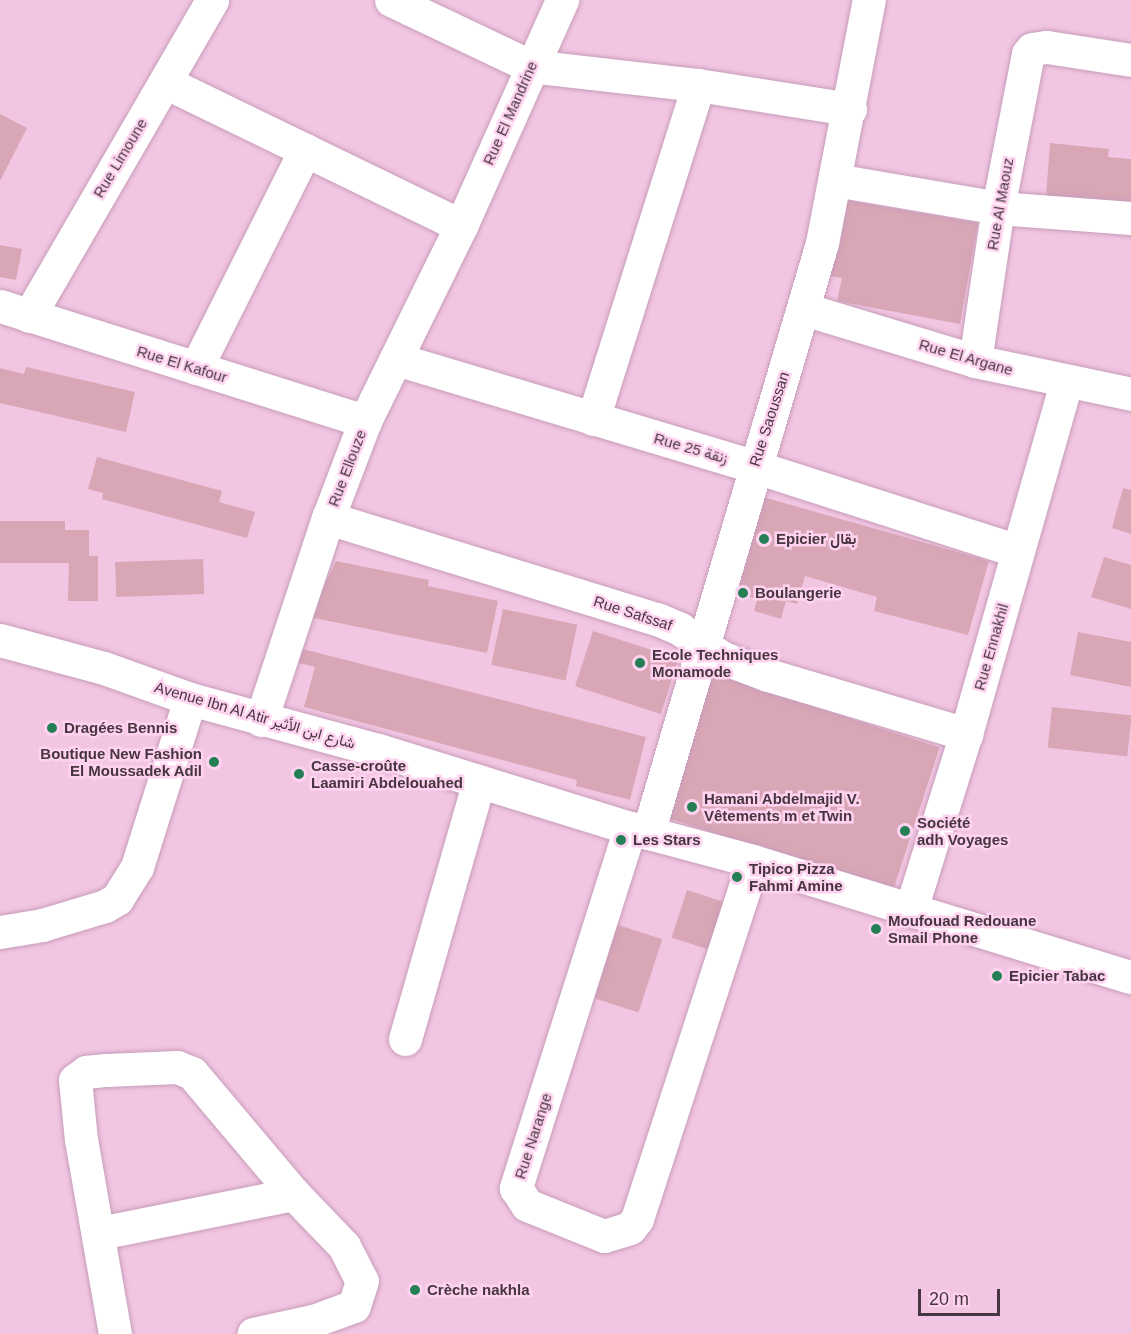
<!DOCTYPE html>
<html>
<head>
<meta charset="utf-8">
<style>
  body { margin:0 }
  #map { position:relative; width:1131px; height:1334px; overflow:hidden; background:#f2c6e3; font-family:Helvetica,Vazirmatn,sans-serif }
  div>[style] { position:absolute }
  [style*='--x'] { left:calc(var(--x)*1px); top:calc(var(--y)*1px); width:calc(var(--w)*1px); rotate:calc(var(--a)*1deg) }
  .building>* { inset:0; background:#d8a6b5; transform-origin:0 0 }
  .roads { filter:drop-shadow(0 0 2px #c79dba) drop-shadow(0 0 2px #c79dba) }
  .minor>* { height:33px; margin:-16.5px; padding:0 16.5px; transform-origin:16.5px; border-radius:16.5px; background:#fff }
  .dots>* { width:16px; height:16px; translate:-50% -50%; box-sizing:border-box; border:3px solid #ffd3f0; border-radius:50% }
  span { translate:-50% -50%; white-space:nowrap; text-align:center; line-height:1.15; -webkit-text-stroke:5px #ffd3f0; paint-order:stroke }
  .street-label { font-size:15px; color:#473641 }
  .poi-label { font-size:15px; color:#473641; font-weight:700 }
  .left { translate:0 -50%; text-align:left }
  .right { translate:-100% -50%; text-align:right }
  .scale { position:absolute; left:918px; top:1289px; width:82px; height:27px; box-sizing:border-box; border:3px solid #473641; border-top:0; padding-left:8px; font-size:18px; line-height:21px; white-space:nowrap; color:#473641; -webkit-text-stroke:4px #ffd3f0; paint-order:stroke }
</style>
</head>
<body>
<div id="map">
  <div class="building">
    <div style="clip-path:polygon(0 114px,27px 128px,0 181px)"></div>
    <div style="clip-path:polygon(1050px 143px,1109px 149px,1108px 157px,1131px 159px,1131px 203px,1046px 196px)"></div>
    <div style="clip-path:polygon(846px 200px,978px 223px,960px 324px,837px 301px,842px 278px,824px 275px)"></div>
    <div style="clip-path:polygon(0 245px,22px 249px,16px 280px,0 277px)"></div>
    <div style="clip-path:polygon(26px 367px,135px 392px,126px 432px,0 403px,0 368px,24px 374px)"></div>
    <div style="clip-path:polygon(97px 457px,222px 491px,219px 502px,255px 512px,247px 538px,102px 499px,103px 493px,88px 489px)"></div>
    <div style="clip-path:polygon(1123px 488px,1131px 490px,1131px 534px,1112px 528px)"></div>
    <div style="clip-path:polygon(756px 495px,989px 561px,968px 635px,874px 611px,877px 597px,805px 576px,797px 604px,786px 601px,781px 619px,754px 611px,757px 599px,726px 590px)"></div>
    <div style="clip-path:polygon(0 521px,65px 521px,65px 530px,89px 530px,89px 556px,98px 556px,98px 601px,68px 601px,69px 563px,0 563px)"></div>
    <div style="clip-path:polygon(1104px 557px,1131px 565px,1131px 609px,1091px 597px)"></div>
    <div style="left:203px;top:559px;width:35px;height:88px;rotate:88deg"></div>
    <div style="clip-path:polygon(336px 561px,429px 580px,428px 586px,498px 601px,487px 653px,309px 617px)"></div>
    <div style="left:503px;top:609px;width:76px;height:57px;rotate:12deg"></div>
    <div style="left:593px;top:631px;width:90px;height:58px;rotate:18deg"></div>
    <div style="clip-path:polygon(1078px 632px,1131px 642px,1131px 687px,1070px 675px)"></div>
    <div style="clip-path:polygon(299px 648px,646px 737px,630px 800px,576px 786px,577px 780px,304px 707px,315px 667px,295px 662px)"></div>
    <div style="left:698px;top:669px;width:254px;height:151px;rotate:18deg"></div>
    <div style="left:1052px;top:707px;width:80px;height:41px;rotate:6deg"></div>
    <div style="left:687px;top:890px;width:42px;height:50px;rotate:18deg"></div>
    <div style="left:609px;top:922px;width:56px;height:77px;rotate:18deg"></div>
  </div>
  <div class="roads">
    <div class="minor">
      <div style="--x:391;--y:0;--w:154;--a:25.4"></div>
      <div style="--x:530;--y:66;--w:169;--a:6.5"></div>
      <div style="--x:698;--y:85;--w:154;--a:9"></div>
      <div style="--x:165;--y:82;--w:329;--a:25.9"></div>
      <div style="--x:835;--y:180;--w:165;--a:9.7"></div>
      <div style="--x:998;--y:208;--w:133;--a:4.3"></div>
      <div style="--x:0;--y:306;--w:383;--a:17.5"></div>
      <div style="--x:804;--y:309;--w:179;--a:16.9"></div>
      <div style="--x:975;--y:361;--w:159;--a:11.9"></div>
      <div style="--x:29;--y:316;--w:365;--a:-59.9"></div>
      <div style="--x:396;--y:359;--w:373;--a:16.7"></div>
      <div style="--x:753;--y:466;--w:278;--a:17.8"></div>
      <div style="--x:975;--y:361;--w:155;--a:-81.5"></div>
      <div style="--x:998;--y:208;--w:157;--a:-79"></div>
      <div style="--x:1028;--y:54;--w:6;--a:-51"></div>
      <div style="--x:1032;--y:49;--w:15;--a:-8"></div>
      <div style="--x:1047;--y:47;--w:85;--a:8.8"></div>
      <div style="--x:196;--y:368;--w:244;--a:-63.4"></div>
      <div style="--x:593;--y:419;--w:350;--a:-72.5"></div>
      <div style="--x:328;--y:518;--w:344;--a:17.1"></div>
      <div style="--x:657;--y:619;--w:25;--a:23"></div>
      <div style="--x:680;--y:629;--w:52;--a:34"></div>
      <div style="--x:723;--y:658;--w:48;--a:20.7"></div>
      <div style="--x:768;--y:675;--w:207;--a:16.6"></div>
      <div style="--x:0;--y:640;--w:108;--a:15.1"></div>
      <div style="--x:104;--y:668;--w:91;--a:19.8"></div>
      <div style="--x:190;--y:699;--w:195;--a:15.2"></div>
      <div style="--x:378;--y:750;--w:264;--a:17.2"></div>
      <div style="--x:630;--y:828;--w:127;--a:15"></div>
      <div style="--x:753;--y:861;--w:395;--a:17.1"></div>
      <div style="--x:261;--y:720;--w:213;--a:-71.7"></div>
      <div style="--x:328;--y:518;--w:104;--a:-69.1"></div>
      <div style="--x:365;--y:421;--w:217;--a:-63.8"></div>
      <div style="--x:461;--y:226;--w:248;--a:-65.9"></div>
      <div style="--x:630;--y:828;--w:378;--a:107.6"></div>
      <div style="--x:516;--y:1188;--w:20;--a:57"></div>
      <div style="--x:527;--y:1205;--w:83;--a:21.9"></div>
      <div style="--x:604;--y:1236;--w:27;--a:-17"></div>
      <div style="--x:630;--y:1228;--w:11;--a:-52"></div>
      <div style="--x:637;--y:1219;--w:376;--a:-72"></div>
      <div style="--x:648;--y:833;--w:615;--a:-73.57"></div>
      <div style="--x:822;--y:243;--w:248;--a:-79.1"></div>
      <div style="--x:911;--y:909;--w:183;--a:-72.6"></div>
      <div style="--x:966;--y:734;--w:365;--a:-74.1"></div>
      <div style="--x:0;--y:932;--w:43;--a:-9.5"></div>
      <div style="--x:42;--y:925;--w:66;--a:-16.8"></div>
      <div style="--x:105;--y:906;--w:14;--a:-30"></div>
      <div style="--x:117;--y:899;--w:38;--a:-58"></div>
      <div style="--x:137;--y:867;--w:176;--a:-72.5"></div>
      <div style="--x:405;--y:1039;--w:268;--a:-74"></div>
      <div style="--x:100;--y:1233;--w:198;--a:-11.4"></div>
      <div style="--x:115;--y:1334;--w:197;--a:-99.9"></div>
      <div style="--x:81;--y:1140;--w:60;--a:-95.7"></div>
      <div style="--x:75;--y:1080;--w:14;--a:-36"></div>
      <div style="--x:86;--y:1072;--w:20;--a:-6"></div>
      <div style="--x:106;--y:1070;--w:71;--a:-2.4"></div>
      <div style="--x:177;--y:1067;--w:16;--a:22"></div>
      <div style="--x:192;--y:1073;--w:158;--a:49.9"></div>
      <div style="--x:294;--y:1194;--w:72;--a:46.1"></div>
      <div style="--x:344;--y:1246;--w:39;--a:63"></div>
      <div style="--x:362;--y:1281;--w:26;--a:108"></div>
      <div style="--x:354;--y:1306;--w:44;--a:159.9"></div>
      <div style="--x:313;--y:1321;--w:61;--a:167.8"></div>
    </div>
  </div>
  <div class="dots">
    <div style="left:764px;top:539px;background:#247f55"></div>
    <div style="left:743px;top:593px;background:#247f55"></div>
    <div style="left:640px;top:663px;background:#247f55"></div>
    <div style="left:52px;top:728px;background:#247f55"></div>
    <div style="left:214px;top:762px;background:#247f55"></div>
    <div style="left:299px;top:774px;background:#247f55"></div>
    <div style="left:692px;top:807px;background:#247f55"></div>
    <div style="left:905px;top:831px;background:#247f55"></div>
    <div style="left:621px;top:840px;background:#247f55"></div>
    <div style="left:737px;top:877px;background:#247f55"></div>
    <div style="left:876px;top:929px;background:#247f55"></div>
    <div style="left:997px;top:976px;background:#247f55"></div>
    <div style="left:415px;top:1290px;background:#247f55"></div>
  </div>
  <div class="street-label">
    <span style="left:510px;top:113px;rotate:-66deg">Rue El Mandrine</span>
    <span style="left:120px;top:158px;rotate:-59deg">Rue Limoune</span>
    <span style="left:1000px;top:204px;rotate:-80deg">Rue Al Maouz</span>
    <span style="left:966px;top:357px;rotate:16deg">Rue El Argane</span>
    <span style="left:182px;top:364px;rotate:17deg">Rue El Kafour</span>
    <span style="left:769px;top:419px;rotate:-72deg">Rue Saoussan</span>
    <span style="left:691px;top:448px;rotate:16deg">Rue 25 زنقة</span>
    <span style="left:347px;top:468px;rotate:-69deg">Rue Ellouze</span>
    <span style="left:633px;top:613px;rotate:18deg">Rue Safssaf</span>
    <span style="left:991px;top:647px;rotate:-74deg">Rue Ennakhil</span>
    <span style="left:255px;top:715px;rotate:16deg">Avenue Ibn Al Atir شارع ابن الأثير</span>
    <span style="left:533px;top:1136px;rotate:-72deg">Rue Narange</span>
  </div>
  <div class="poi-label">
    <span class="left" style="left:776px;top:539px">Epicier بقال</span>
    <span class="left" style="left:755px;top:593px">Boulangerie</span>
    <span class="left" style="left:652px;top:663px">Ecole Techniques<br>Monamode</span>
    <span class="left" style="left:64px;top:728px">Dragées Bennis</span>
    <span class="right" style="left:202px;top:762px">Boutique New Fashion<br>El Moussadek Adil</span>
    <span class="left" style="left:311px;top:774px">Casse-croûte<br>Laamiri Abdelouahed</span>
    <span class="left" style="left:704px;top:807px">Hamani Abdelmajid V.<br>Vêtements m et Twin</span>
    <span class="left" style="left:917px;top:831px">Société<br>adh Voyages</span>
    <span class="left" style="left:633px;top:840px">Les Stars</span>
    <span class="left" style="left:749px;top:877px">Tipico Pizza<br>Fahmi Amine</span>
    <span class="left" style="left:888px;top:929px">Moufouad Redouane<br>Smail Phone</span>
    <span class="left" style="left:1009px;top:976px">Epicier Tabac</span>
    <span class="left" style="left:427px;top:1290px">Crèche nakhla</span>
  </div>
  <div class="scale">20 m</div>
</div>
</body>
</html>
